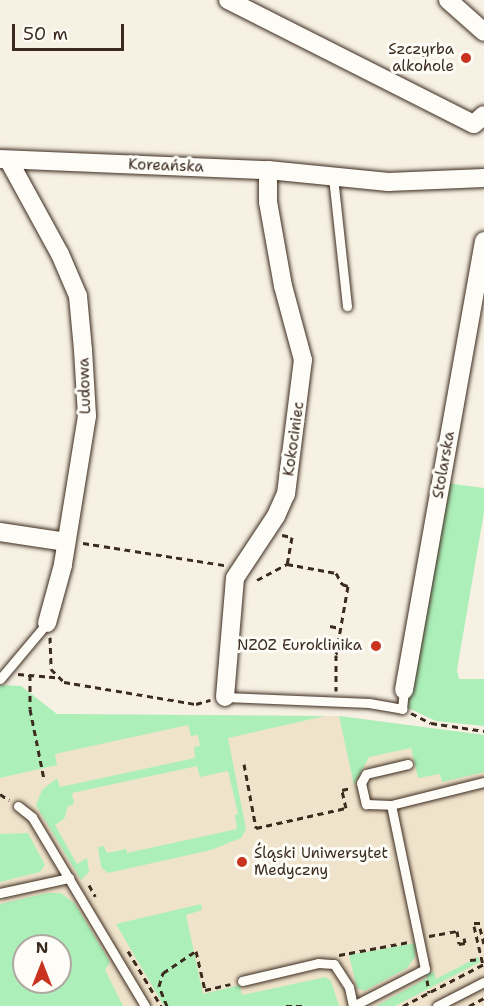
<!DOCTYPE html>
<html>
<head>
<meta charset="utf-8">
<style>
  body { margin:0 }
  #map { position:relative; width:484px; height:1006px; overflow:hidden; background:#f7f1e3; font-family:"Shantell Sans",sans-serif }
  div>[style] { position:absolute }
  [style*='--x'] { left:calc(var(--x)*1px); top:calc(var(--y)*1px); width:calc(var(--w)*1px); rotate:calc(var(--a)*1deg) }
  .built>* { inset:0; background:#f0e3cb }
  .green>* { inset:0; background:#acefb9 }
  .path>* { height:3px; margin-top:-1.5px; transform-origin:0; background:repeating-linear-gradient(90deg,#3b2a1e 0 6px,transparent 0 10.5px) }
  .roads { filter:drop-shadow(0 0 2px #3b2a1e) drop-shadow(0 0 2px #3b2a1e) }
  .lane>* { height:9px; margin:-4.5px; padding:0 4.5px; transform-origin:4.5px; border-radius:4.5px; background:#fdfcf7 }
  .street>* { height:18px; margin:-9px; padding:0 9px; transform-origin:9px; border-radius:9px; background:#fdfcf7 }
  .dots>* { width:16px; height:16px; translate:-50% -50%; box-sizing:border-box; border:3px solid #fdfcf7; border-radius:50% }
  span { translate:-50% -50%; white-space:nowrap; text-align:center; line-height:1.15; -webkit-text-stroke:6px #fdfcf7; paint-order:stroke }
  .poi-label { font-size:15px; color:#3b2a1e }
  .right { translate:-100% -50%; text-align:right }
  .left { translate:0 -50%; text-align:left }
  .street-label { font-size:15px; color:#3b2a1e }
  .north { position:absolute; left:12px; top:934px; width:60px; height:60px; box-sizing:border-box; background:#fdfcf7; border:2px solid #afa8a0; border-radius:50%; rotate:0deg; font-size:16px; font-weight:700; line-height:24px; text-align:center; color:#3b2a1e }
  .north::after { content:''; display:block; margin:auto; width:21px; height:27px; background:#c8321e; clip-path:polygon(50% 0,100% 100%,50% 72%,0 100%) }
  .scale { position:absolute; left:12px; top:24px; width:112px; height:27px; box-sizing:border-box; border:3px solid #3b2a1e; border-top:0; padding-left:8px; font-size:18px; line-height:21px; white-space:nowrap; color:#3b2a1e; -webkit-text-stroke:4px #fdfcf7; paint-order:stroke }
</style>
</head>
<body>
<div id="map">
  <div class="built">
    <div style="clip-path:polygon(evenodd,57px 714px,339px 716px,484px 735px,484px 1006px,0 1006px,0 778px,48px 767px,57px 714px,24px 946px,60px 946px,60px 982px,24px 982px,24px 946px)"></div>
  </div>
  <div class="green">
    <div style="clip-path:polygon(446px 483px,484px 488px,484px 512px,457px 670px,459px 679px,484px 679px,484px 726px,436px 721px,406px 707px)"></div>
    <div style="clip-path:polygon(0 685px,21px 686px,57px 714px,325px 716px,228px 738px,246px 829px,241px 838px,211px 850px,108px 873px,101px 867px,98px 847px,104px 846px,107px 853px,126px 849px,127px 853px,237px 829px,235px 815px,238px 814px,228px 771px,200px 777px,197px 766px,72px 793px,74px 804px,68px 806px,64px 819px,55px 825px,77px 864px,87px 858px,89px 872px,81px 880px,36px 805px,42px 790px,57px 778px,60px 787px,195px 758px,194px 747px,200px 746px,198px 735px,191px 736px,188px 725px,55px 754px,57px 765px,0 778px)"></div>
    <div style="clip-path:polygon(339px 716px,484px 735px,484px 772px,442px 782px,440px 774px,418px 778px,411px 748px,369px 757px,354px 785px)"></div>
    <div style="clip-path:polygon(28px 833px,45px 865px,40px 872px,0 882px,0 834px)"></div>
    <div style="clip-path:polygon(evenodd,47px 893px,61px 893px,75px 904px,110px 962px,105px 970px,123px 1006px,0 1006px,0 904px,47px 893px,24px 946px,60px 946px,60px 982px,24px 982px,24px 946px)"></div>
    <div style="clip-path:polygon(201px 904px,202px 910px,186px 915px,203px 994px,240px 985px,242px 995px,326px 977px,331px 981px,339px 1006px,164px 1006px,116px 924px)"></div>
    <div style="clip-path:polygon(416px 943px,415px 957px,407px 968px,364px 991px,357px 988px,349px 955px)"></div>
    <div style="clip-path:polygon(478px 957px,480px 962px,395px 1006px,376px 1006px,427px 978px,426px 973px,434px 972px,436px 979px)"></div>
  </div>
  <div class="path">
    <div style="--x:282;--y:535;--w:10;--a:11"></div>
    <div style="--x:292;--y:537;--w:27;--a:100"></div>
    <div style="--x:83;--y:543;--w:143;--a:8.9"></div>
    <div style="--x:257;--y:580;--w:34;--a:-28"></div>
    <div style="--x:287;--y:564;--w:50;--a:10.4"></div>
    <div style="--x:336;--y:573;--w:13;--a:61"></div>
    <div style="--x:342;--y:584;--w:6;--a:18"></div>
    <div style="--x:348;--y:586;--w:70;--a:99.9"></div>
    <div style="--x:336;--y:655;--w:36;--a:90"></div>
    <div style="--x:330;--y:626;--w:10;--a:11"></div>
    <div style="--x:50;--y:637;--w:32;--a:88"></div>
    <div style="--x:51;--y:669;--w:18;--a:45"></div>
    <div style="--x:64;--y:682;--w:134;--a:9.5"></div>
    <div style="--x:196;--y:704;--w:15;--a:-16"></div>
    <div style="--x:18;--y:674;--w:38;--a:5"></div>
    <div style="--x:30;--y:675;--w:34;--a:90"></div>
    <div style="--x:30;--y:709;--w:71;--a:78.7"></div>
    <div style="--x:411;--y:713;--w:22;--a:27"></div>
    <div style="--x:431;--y:723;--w:54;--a:8.6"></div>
    <div style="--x:244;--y:764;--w:65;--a:79.4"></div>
    <div style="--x:256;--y:828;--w:92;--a:-12.5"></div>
    <div style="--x:346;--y:808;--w:18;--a:-103"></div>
    <div style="--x:342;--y:790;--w:9;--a:-13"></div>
    <div style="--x:0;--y:794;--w:11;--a:34"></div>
    <div style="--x:89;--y:885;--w:13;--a:61"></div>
    <div style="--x:474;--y:923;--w:10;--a:0"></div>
    <div style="--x:474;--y:926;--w:40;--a:77"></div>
    <div style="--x:480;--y:928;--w:16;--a:76"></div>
    <div style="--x:429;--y:936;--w:28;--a:-10"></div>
    <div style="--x:457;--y:931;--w:13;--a:81"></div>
    <div style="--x:459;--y:944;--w:6;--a:-9"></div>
    <div style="--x:465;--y:943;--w:5;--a:-101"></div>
    <div style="--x:128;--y:951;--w:64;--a:59"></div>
    <div style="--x:339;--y:955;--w:71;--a:-10.5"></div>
    <div style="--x:470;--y:960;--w:12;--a:-5"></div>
    <div style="--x:427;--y:980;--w:13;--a:81"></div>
    <div style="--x:167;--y:1006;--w:22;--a:-112"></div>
    <div style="--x:159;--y:986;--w:14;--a:-73"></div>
    <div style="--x:163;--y:973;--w:40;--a:-34"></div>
    <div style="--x:196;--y:951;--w:40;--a:77"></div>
    <div style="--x:205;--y:990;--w:26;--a:-13"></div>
    <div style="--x:286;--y:1006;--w:16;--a:0"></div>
    <div style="--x:403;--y:1006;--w:91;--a:-27.4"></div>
    <div style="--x:469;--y:1006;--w:17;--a:-28"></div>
  </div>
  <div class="roads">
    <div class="lane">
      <div style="--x:333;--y:177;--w:130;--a:83.8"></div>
      <div style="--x:0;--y:679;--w:73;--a:-50"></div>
      <div style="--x:225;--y:697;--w:144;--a:2.4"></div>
      <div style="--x:369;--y:703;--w:34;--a:10"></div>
      <div style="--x:402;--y:709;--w:19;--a:-84"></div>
      <div style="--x:408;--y:764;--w:43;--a:166.6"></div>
      <div style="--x:366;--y:774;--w:10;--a:119"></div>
      <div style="--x:361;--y:783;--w:22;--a:77"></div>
      <div style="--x:366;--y:804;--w:25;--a:2"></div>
      <div style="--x:391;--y:805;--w:96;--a:-13.9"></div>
      <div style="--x:18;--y:806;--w:18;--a:38"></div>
      <div style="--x:32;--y:817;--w:220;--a:59.1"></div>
      <div style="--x:0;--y:893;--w:71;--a:-12.3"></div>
      <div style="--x:242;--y:981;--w:78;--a:-13.3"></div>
      <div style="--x:318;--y:963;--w:16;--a:4"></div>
      <div style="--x:334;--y:964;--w:27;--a:57"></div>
      <div style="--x:349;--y:987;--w:19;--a:78"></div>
      <div style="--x:353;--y:1006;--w:81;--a:-27.2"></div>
      <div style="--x:425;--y:969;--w:167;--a:-101.7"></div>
      <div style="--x:437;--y:1006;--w:53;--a:-27.1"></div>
    </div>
    <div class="street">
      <div style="--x:228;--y:0;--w:275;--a:26.8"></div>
      <div style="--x:474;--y:124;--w:13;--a:-42"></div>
      <div style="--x:448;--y:0;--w:48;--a:41.6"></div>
      <div style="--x:0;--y:159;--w:268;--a:2.4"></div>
      <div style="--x:268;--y:170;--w:121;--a:5.7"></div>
      <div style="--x:388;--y:182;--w:96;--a:-2.4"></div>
      <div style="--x:9;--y:161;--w:106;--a:61.3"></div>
      <div style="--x:60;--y:254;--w:46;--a:66.8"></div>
      <div style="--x:78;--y:296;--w:54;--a:84.7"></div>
      <div style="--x:83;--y:350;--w:66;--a:86.5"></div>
      <div style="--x:87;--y:416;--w:151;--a:99.2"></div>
      <div style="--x:63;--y:565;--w:60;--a:105.4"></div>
      <div style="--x:0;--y:532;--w:67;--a:8.6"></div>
      <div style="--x:404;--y:690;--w:456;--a:-79.9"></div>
      <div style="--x:225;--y:697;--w:119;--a:-85.2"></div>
      <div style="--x:235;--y:578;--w:74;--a:-56.5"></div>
      <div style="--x:276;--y:516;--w:24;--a:-66"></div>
      <div style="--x:286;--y:494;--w:135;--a:-82.8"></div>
      <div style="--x:303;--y:360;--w:77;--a:-105.1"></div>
      <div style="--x:283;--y:286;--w:85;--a:-100.1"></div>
      <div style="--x:268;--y:202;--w:32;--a:-90"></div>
    </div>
  </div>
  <div class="dots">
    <div style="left:466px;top:58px;background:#c8321e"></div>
    <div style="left:376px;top:646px;background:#c8321e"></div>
    <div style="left:242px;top:862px;background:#c8321e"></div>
  </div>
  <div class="poi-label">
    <span class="right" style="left:454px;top:58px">Szczyrba<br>alkohole</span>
    <span class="right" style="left:362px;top:646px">NZOZ Euroklinika</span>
    <span class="left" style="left:254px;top:862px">Śląski Uniwersytet<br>Medyczny</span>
  </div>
  <div class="street-label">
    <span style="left:166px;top:166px;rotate:2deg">Koreańska</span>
    <span style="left:85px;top:386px;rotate:-92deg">Ludowa</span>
    <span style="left:294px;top:439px;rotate:-82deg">Kokociniec</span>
    <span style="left:444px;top:465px;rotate:-80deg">Stolarska</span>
  </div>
  <div class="north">N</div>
  <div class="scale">50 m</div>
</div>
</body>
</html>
